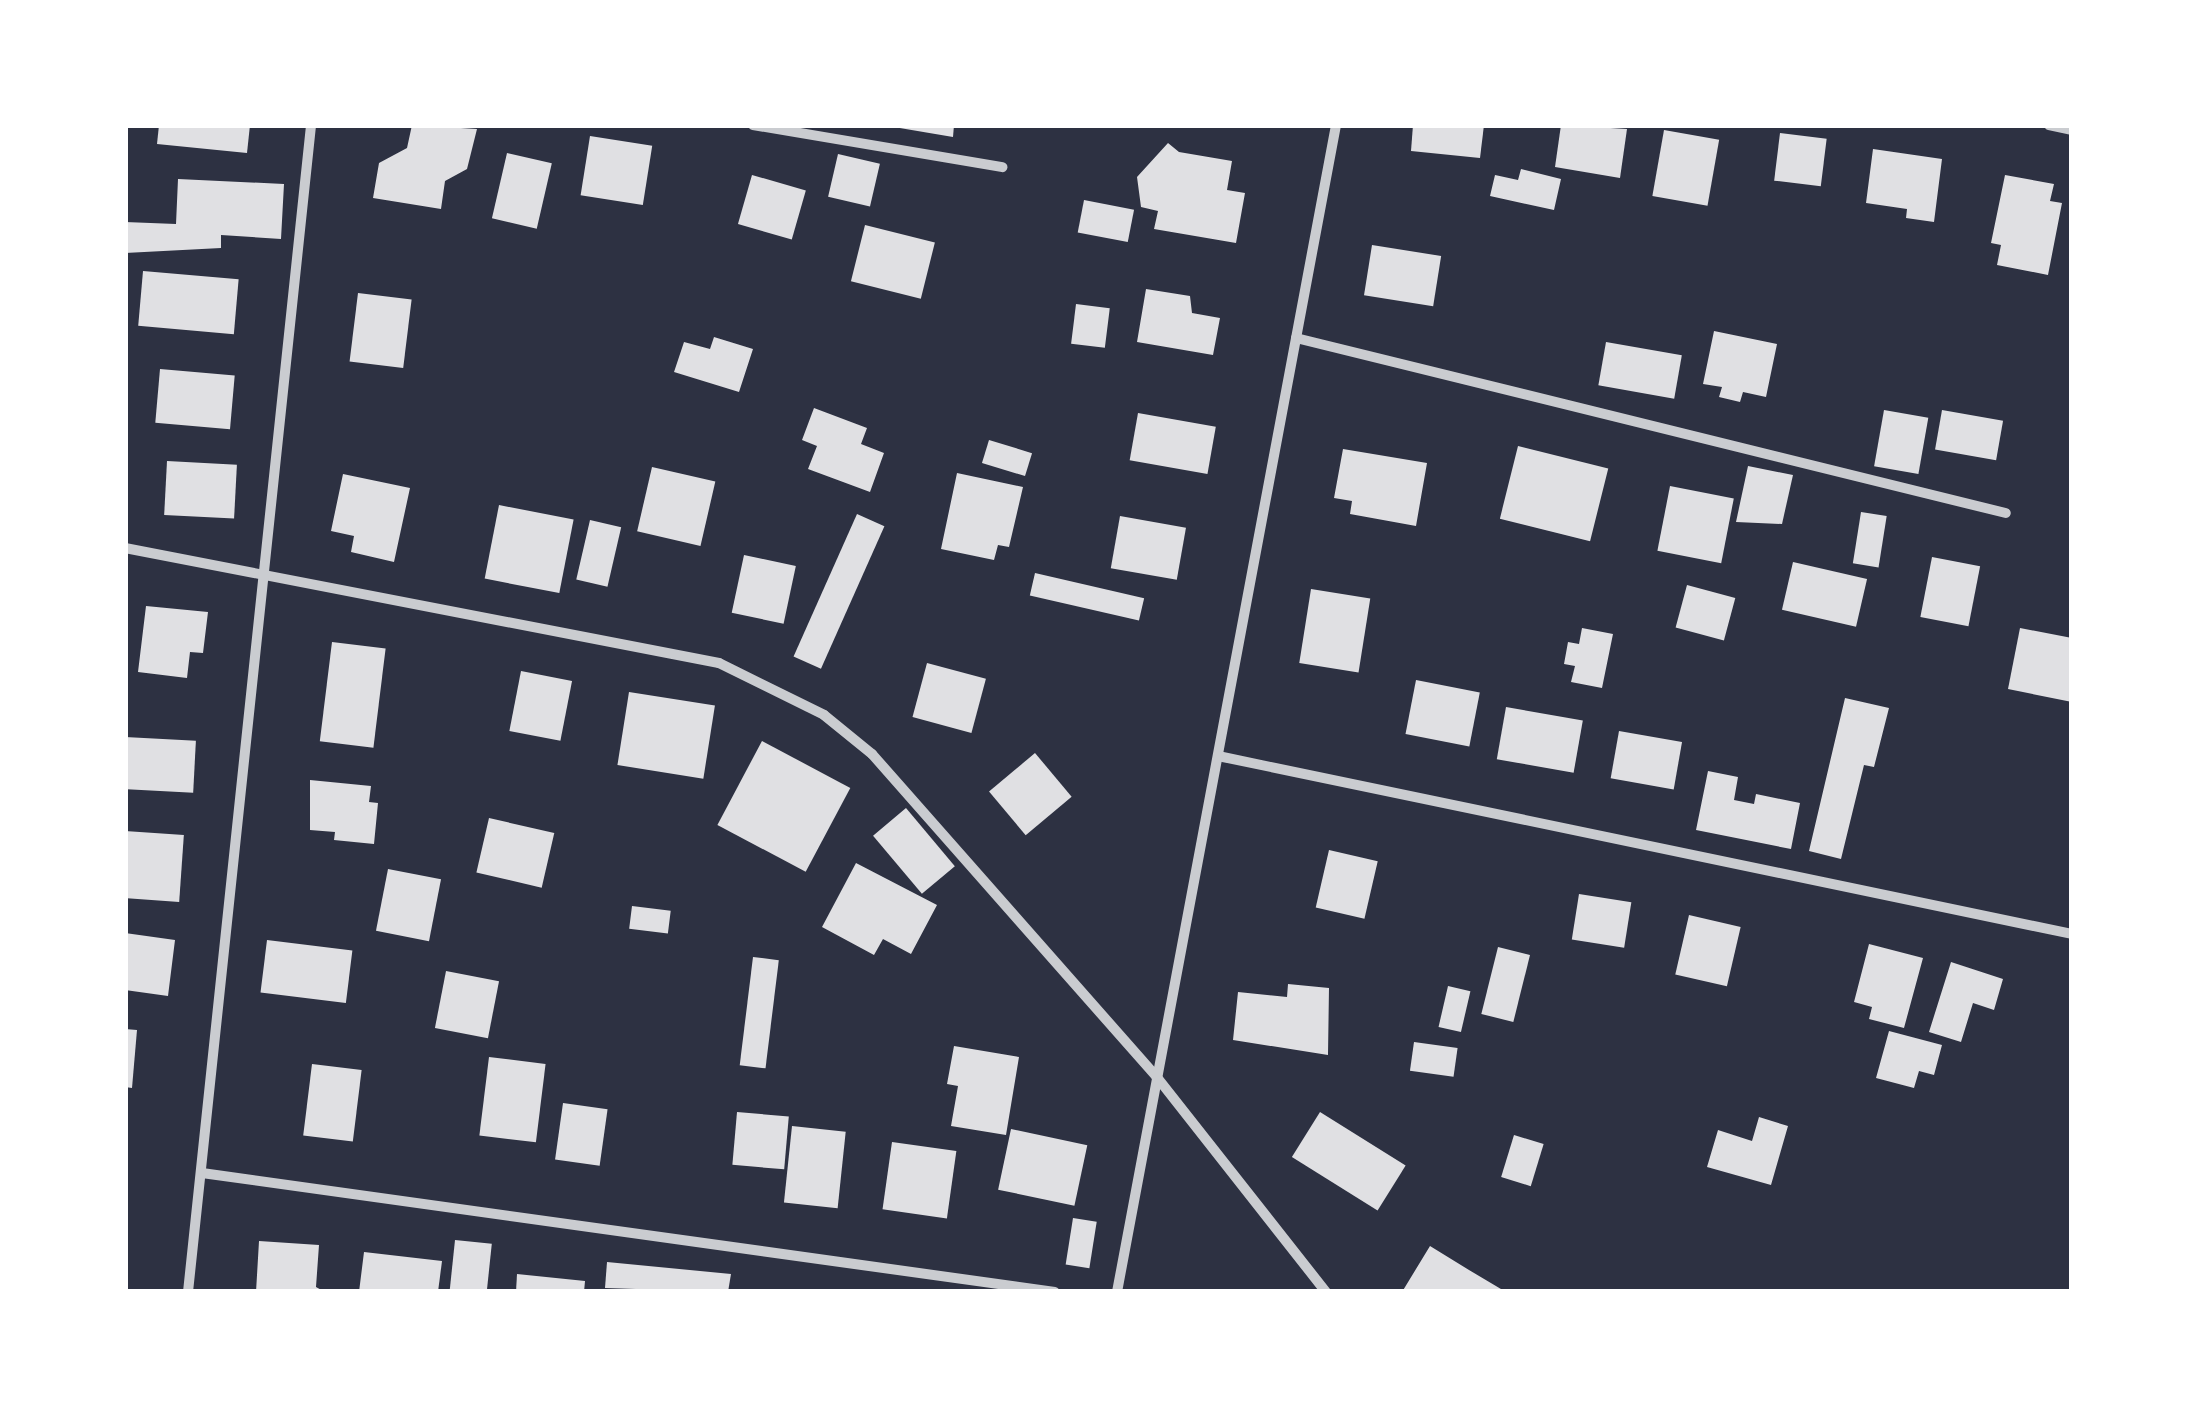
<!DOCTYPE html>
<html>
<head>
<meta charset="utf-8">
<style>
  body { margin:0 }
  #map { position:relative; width:2197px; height:1417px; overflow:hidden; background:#2d3142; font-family:"Playfair Display",serif }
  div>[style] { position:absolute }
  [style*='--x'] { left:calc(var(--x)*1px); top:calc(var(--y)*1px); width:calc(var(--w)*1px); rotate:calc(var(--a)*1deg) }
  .building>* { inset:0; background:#e0e0e3; transform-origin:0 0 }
  .minor>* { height:10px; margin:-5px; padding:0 5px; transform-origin:5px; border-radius:5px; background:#caccd0 }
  span { translate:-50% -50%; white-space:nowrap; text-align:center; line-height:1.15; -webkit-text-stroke:9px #fff; paint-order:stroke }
  .frame { position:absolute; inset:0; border:128px solid #fff; pointer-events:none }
</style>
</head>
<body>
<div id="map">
  <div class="building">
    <div style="clip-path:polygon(159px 125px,250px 125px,247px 153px,157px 144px)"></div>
    <div style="clip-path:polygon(412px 125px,477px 129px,467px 169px,445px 181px,441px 209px,373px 198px,379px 163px,407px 148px)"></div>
    <div style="clip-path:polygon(882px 125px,954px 125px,953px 137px)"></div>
    <div style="clip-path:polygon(1413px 125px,1484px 125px,1480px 158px,1411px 151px)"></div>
    <div style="clip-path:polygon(1561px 125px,1627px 129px,1620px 178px,1555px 167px)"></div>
    <div style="left:1664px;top:130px;width:56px;height:67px;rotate:10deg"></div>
    <div style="left:1780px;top:133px;width:47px;height:48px;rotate:7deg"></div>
    <div style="left:590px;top:136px;width:63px;height:60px;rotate:9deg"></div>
    <div style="clip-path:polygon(1168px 143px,1179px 152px,1232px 161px,1227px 190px,1245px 193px,1236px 243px,1154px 229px,1158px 211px,1141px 207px,1137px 177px)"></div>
    <div style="clip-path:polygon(1873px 149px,1942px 159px,1934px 222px,1906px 218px,1907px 209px,1866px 203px)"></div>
    <div style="left:507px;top:153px;width:46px;height:67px;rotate:13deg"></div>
    <div style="left:838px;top:154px;width:43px;height:44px;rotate:13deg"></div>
    <div style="clip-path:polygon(1521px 169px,1561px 179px,1554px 210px,1490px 196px,1495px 175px,1518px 180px)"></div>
    <div style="left:752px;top:175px;width:56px;height:51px;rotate:16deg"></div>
    <div style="clip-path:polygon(2005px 175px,2054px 184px,2050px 201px,2062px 203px,2048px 275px,1997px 265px,2001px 245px,1991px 243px)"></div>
    <div style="clip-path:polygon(178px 179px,284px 184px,281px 239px,221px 235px,221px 248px,125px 253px,125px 222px,176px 224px)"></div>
    <div style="left:1084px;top:200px;width:51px;height:33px;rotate:11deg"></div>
    <div style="left:865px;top:225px;width:72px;height:58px;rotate:14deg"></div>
    <div style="left:1372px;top:245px;width:70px;height:51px;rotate:9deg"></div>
    <div style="left:143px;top:271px;width:96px;height:55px;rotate:5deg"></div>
    <div style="clip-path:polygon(1146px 289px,1190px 296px,1192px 313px,1220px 318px,1213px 355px,1137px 342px)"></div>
    <div style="left:358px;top:293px;width:54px;height:69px;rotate:7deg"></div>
    <div style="left:1076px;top:304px;width:34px;height:40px;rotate:7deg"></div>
    <div style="clip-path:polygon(1714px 331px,1777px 344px,1766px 397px,1743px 392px,1740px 402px,1719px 397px,1722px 387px,1703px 384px)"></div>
    <div style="clip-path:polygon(714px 337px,753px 349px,739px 392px,674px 372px,684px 342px,710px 349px)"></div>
    <div style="left:1606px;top:342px;width:77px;height:44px;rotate:10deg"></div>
    <div style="left:160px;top:369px;width:75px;height:54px;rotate:5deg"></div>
    <div style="clip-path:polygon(814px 408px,867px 428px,861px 444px,884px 453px,870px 492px,808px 469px,817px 446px,802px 440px)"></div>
    <div style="left:1884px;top:410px;width:45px;height:57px;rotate:10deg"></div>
    <div style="left:1942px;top:410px;width:62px;height:40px;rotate:10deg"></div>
    <div style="left:1138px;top:413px;width:79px;height:48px;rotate:10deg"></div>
    <div style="left:989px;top:440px;width:45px;height:24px;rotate:17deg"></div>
    <div style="left:1518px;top:446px;width:93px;height:75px;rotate:14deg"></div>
    <div style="clip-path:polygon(1343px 449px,1427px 463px,1416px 526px,1350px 514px,1352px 501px,1334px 498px)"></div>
    <div style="left:167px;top:461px;width:70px;height:54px;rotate:3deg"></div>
    <div style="clip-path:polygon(1748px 466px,1793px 475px,1782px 524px,1736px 522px)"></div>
    <div style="left:652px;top:467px;width:65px;height:66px;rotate:13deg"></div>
    <div style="clip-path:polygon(957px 473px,1023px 487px,1009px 547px,998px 545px,994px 560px,941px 549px)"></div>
    <div style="clip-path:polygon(343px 474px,410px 488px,394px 562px,351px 552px,354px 536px,331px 531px)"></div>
    <div style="left:1670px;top:486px;width:65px;height:66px;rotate:11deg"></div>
    <div style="left:499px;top:505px;width:76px;height:75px;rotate:11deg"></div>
    <div style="left:1861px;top:512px;width:26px;height:52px;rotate:9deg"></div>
    <div style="left:857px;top:514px;width:30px;height:156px;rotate:24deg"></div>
    <div style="left:1120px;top:516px;width:67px;height:53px;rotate:10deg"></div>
    <div style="left:590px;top:520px;width:32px;height:61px;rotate:13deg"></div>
    <div style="left:744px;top:555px;width:53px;height:59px;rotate:12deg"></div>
    <div style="left:1932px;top:557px;width:49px;height:61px;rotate:11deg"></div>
    <div style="left:1793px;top:562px;width:76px;height:49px;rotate:13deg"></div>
    <div style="left:1035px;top:573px;width:112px;height:23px;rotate:13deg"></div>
    <div style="left:1687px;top:585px;width:50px;height:44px;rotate:15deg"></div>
    <div style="left:1311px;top:589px;width:60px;height:75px;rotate:9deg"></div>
    <div style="clip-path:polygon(146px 606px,208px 612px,203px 653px,190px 652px,187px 678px,138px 672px)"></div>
    <div style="clip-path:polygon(1582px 628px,1613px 634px,1602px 688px,1571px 682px,1575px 666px,1564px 664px,1568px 642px,1579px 644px)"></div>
    <div style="clip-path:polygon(2020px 628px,2072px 638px,2072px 702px,2008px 689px)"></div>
    <div style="left:332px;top:642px;width:54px;height:100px;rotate:7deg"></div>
    <div style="left:927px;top:663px;width:61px;height:56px;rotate:15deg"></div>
    <div style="left:521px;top:671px;width:52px;height:61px;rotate:11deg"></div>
    <div style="left:1416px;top:680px;width:65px;height:55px;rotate:11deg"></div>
    <div style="left:629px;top:692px;width:87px;height:74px;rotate:9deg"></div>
    <div style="clip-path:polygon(1845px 698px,1889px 708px,1874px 767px,1864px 765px,1841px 859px,1809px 851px)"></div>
    <div style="left:1506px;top:707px;width:78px;height:53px;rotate:10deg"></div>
    <div style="left:1619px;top:731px;width:64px;height:48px;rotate:10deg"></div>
    <div style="left:125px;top:737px;width:71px;height:52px;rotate:3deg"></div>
    <div style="left:762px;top:741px;width:100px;height:95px;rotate:28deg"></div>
    <div style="left:1035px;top:753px;width:57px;height:60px;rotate:50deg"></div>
    <div style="clip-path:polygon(1708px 771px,1738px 777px,1734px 800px,1754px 804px,1756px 794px,1800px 803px,1791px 849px,1696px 830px)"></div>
    <div style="clip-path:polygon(310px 780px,371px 786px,369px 802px,378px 803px,374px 844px,334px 840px,335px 832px,310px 830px)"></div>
    <div style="left:906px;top:808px;width:76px;height:43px;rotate:50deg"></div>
    <div style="left:489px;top:818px;width:67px;height:56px;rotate:13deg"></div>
    <div style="left:125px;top:831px;width:59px;height:67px;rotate:4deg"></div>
    <div style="left:1329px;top:850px;width:50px;height:59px;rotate:13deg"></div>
    <div style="clip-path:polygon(856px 863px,937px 905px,911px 954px,883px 939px,874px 955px,822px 927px)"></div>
    <div style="left:388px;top:869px;width:54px;height:63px;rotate:11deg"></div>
    <div style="left:1579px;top:894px;width:53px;height:46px;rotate:9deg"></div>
    <div style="left:632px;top:906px;width:39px;height:23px;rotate:7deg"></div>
    <div style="left:1689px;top:915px;width:53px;height:61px;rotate:13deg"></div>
    <div style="clip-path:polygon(125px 933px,175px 940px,168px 996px,125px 990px)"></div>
    <div style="left:267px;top:940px;width:86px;height:53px;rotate:7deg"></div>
    <div style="clip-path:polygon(1869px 944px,1923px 958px,1904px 1028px,1869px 1019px,1872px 1007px,1854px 1002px)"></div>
    <div style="left:1498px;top:947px;width:33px;height:69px;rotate:14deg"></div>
    <div style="left:753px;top:957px;width:26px;height:109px;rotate:7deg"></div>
    <div style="clip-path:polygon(1951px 962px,2003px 979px,1994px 1010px,1973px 1003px,1961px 1042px,1929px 1032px)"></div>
    <div style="left:446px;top:971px;width:54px;height:58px;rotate:11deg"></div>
    <div style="clip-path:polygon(1288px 984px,1329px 988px,1328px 1055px,1233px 1040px,1238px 992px,1287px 997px)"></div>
    <div style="left:1448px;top:986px;width:23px;height:42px;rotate:13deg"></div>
    <div style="clip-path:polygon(125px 1029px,137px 1030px,132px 1088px,125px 1087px)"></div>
    <div style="clip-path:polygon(1889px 1031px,1942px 1045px,1934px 1075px,1919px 1071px,1914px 1088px,1876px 1078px)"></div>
    <div style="left:1414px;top:1042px;width:44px;height:29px;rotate:8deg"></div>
    <div style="clip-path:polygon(954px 1046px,1019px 1057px,1006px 1135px,951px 1126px,958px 1086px,947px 1084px)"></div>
    <div style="left:489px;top:1057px;width:57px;height:79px;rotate:7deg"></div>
    <div style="left:312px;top:1064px;width:50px;height:72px;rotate:7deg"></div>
    <div style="left:563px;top:1103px;width:45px;height:57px;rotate:8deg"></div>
    <div style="left:737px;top:1112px;width:52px;height:53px;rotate:5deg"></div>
    <div style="left:1320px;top:1112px;width:101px;height:53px;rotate:32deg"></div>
    <div style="clip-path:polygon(1759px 1117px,1788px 1126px,1771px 1185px,1707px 1167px,1718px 1130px,1752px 1141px)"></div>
    <div style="left:792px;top:1126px;width:54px;height:77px;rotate:6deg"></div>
    <div style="left:1011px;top:1129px;width:78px;height:62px;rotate:12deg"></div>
    <div style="left:1514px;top:1135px;width:31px;height:44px;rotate:17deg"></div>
    <div style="left:892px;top:1142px;width:65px;height:68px;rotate:8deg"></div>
    <div style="left:1073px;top:1218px;width:24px;height:47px;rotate:9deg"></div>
    <div style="left:455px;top:1240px;width:37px;height:51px;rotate:6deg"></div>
    <div style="clip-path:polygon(259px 1241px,319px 1245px,316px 1287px,325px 1292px,256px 1292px)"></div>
    <div style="clip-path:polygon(1430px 1246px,1469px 1270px,1506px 1292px,1402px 1292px)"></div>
    <div style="clip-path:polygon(364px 1252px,442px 1261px,438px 1292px,359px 1292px)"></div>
    <div style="clip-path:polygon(607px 1262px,731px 1274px,728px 1292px,605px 1288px)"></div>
    <div style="clip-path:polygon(517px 1274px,585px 1281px,584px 1292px,516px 1292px)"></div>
  </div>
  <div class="minor">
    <div style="--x:753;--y:125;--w:253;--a:9.6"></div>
    <div style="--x:2049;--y:125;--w:24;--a:12"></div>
    <div style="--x:1296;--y:338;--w:731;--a:13.85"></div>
    <div style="--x:125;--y:548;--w:605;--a:10.96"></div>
    <div style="--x:719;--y:663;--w:117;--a:26.3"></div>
    <div style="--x:824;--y:715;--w:62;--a:39.1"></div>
    <div style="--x:872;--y:754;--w:429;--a:48.6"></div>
    <div style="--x:1156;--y:1076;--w:275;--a:51.8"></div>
    <div style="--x:1218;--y:756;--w:872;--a:11.77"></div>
    <div style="--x:202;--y:1173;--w:861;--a:7.94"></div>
    <div style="--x:188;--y:1292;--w:1173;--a:-83.98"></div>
    <div style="--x:1117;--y:1292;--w:1187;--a:-79.37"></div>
  </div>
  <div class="frame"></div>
</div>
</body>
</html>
